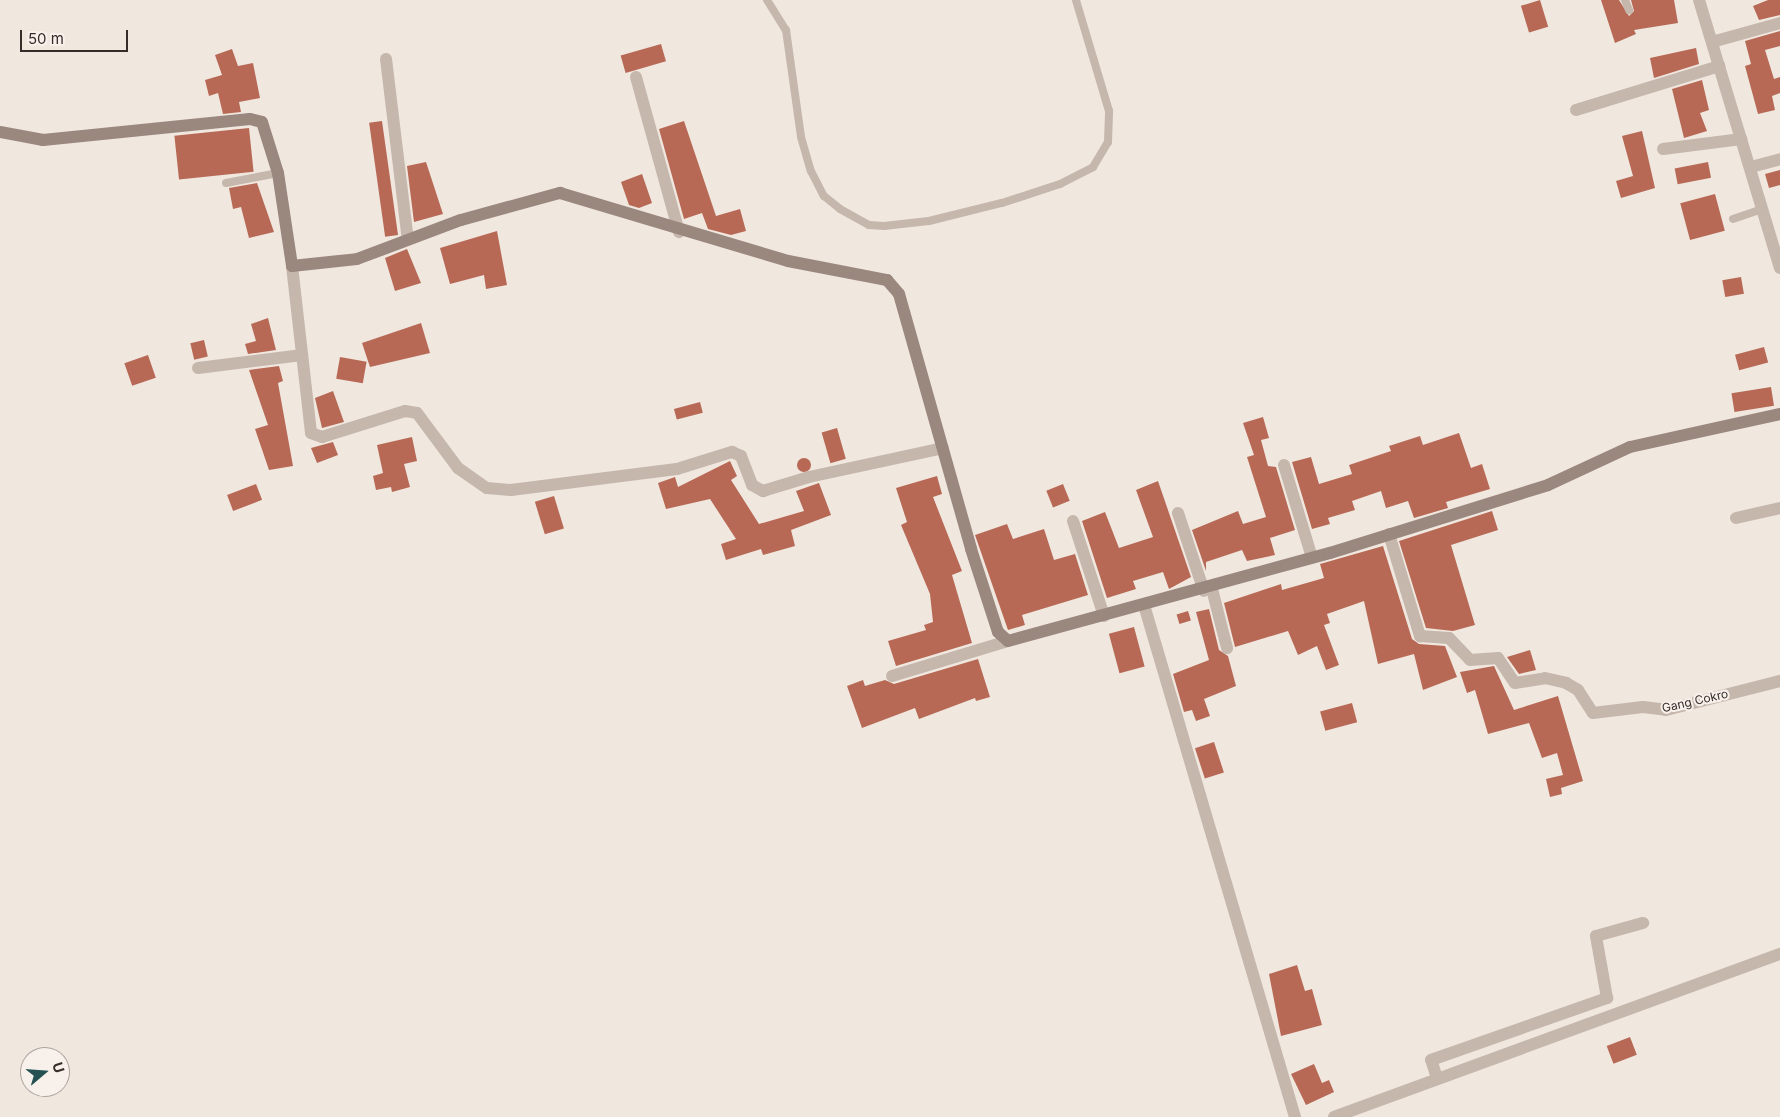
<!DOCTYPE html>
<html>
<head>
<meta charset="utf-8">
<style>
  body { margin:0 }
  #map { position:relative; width:1780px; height:1117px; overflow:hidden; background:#f0e7df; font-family:Inter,sans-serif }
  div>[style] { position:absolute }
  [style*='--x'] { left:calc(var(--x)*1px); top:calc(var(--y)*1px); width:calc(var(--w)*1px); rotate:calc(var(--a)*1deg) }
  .building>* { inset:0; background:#b76956; transform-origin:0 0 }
  .round { border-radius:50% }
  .lane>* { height:8px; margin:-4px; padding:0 4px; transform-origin:4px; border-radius:4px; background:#c6b7ac }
  .street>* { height:12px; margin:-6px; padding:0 6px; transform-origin:6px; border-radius:6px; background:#c6b7ac }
  .secondary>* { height:12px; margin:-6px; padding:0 6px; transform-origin:6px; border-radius:6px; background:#9a877e }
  span { translate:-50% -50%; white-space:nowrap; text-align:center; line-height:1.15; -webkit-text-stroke:4px #f8f1eb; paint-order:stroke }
  .street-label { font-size:12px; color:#362d2a }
  .north { position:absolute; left:20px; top:1047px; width:50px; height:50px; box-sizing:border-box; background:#f8f1eb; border:1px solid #aaa39e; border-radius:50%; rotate:72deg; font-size:14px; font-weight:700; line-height:20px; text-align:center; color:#362d2a }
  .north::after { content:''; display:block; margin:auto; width:18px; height:22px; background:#255152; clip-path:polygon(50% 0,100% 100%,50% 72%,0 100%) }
  .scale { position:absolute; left:20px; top:30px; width:108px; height:22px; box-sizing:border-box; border:2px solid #362d2a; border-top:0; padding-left:6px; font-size:15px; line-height:18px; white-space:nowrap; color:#362d2a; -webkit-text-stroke:4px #f8f1eb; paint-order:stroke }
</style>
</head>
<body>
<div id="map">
  <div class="building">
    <div style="left:1540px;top:0;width:28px;height:20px;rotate:73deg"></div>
    <div style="clip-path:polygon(1601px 0,1619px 0,1629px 16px,1634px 11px,1631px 0,1674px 0,1678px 23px,1634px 30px,1636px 34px,1615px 43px)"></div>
    <div style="clip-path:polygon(1768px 0,1780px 0,1780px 15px,1759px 20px,1753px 6px)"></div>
    <div style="clip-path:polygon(1780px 31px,1780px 46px,1765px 50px,1774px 79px,1780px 77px,1780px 93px,1772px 96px,1775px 110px,1758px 114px,1745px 66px,1751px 64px,1745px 41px)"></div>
    <div style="left:661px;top:44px;width:18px;height:42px;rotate:74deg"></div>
    <div style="clip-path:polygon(1696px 48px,1699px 64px,1654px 78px,1650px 58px)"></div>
    <div style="clip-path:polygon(232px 49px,238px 66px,253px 63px,260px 98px,239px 102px,241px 112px,223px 114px,218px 93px,209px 96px,205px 80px,222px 75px,215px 55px)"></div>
    <div style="clip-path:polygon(1702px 80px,1709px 110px,1700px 113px,1707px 131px,1684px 138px,1672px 89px)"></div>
    <div style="left:382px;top:121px;width:115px;height:13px;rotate:82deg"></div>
    <div style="clip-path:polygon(684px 121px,716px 216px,740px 209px,746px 231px,731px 235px,708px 229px,702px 213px,684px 219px,659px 129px)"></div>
    <div style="left:249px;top:128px;width:44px;height:75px;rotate:84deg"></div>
    <div style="clip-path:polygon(1642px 131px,1655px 188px,1621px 198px,1616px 181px,1633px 176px,1622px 136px)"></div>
    <div style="clip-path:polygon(426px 162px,443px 214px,414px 222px,407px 166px)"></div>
    <div style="left:1708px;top:162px;width:16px;height:34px;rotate:79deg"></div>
    <div style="clip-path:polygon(1780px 170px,1780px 185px,1769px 188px,1765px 174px)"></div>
    <div style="clip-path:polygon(642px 174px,652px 203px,639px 208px,629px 205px,621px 182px)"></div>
    <div style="clip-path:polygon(257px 183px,274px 232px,249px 238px,241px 207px,233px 209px,229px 188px)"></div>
    <div style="left:1715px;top:194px;width:38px;height:36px;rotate:75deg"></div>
    <div style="clip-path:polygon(497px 231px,507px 285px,486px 289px,484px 275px,450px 284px,440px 248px)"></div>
    <div style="clip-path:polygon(407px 249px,421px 283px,395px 291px,385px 258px)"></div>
    <div style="left:1741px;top:277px;width:17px;height:19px;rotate:80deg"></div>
    <div style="clip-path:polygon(268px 318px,276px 350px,248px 354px,245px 344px,256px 341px,251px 324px)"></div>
    <div style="clip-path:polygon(421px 323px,430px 353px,370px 367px,362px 343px)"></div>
    <div style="left:204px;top:340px;width:17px;height:14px;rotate:77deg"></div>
    <div style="left:1764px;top:347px;width:16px;height:30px;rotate:75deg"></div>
    <div style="left:148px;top:355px;width:24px;height:25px;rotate:71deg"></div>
    <div style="left:340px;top:357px;width:27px;height:22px;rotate:10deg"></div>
    <div style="clip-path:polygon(279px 366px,283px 381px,278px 383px,293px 466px,269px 470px,255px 429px,268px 425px,249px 370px)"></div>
    <div style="left:1771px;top:387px;width:19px;height:40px;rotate:81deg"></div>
    <div style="clip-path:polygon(333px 391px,344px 422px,322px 428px,315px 398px)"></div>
    <div style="left:700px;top:402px;width:11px;height:27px;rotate:75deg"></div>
    <div style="clip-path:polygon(1263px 417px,1269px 438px,1261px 440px,1268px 466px,1276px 467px,1295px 530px,1270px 538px,1275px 555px,1247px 561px,1242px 550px,1206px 562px,1206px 571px,1192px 530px,1238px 511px,1243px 524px,1266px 517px,1247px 457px,1254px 455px,1243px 423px)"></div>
    <div style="left:837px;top:428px;width:32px;height:16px;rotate:74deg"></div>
    <div style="clip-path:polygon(1459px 433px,1471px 468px,1482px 464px,1490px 489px,1446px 502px,1448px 508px,1414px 518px,1408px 501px,1386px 508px,1381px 491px,1352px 501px,1355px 510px,1328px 518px,1330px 524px,1312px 529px,1292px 462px,1311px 457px,1319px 484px,1352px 474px,1349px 465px,1391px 451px,1389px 446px,1420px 436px,1423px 445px)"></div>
    <div style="clip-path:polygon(412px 437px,417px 461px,404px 464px,410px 487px,392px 492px,391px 487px,376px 490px,373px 476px,383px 473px,377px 445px)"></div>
    <div style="clip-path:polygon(333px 442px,338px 455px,317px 463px,311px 448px)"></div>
    <div class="round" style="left:797px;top:458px;width:14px;height:14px"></div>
    <div style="clip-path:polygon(730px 461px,737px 476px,731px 480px,759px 524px,804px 511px,796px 491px,819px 483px,831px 515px,791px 530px,795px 546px,763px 555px,761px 549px,726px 560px,721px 544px,736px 539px,710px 499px,666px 509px,658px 483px,675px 477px,678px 487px)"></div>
    <div style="clip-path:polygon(937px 476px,942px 494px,933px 497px,962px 571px,952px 575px,972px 643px,896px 666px,888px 641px,926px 630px,924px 625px,933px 622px,930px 594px,901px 525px,907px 522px,896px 488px)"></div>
    <div style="clip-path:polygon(1158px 481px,1191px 577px,1169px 589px,1163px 572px,1133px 581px,1136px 589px,1107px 598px,1082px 521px,1105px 512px,1119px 548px,1153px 537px,1136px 490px)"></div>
    <div style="left:256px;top:484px;width:17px;height:31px;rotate:69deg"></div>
    <div style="left:1063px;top:484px;width:18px;height:18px;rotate:68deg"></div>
    <div style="left:554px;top:496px;width:34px;height:20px;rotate:73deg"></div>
    <div style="clip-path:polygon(1492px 511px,1498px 530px,1451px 545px,1475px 625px,1453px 631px,1426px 628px,1399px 541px)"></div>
    <div style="clip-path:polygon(1007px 524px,1013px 539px,1044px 529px,1054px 560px,1075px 554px,1088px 595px,1022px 615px,1025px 625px,1008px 630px,975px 535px)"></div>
    <div style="clip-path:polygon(1383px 546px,1412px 639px,1419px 644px,1445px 646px,1457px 677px,1423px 690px,1414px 654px,1378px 664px,1364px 601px,1327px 614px,1330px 623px,1324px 625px,1339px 665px,1326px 670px,1317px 646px,1298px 655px,1288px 631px,1235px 647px,1224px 603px,1281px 584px,1282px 590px,1324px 578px,1320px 564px)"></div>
    <div style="clip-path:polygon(1209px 609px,1219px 650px,1228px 656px,1236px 686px,1204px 699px,1210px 716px,1196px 721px,1192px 710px,1184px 712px,1173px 674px,1209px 660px,1196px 612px)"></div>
    <div style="left:1188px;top:611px;width:10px;height:12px;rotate:73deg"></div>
    <div style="left:1134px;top:627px;width:41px;height:26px;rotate:75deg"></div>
    <div style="clip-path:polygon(1530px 650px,1536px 670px,1519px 674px,1507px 657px)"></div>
    <div style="clip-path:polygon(978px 659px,990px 697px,976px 701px,975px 698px,919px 719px,915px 708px,862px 728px,847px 686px,863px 680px,865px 686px,885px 680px,894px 684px)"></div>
    <div style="clip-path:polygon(1494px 666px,1514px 710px,1558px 696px,1583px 781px,1561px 788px,1562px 794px,1550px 797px,1546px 779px,1563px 775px,1557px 753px,1542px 758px,1529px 723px,1488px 734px,1475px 690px,1467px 693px,1460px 672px)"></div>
    <div style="left:1352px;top:703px;width:20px;height:33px;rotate:75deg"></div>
    <div style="left:1214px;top:742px;width:32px;height:20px;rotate:72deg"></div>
    <div style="clip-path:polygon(1297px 965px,1305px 991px,1312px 989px,1322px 1025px,1281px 1036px,1269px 974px)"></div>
    <div style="left:1630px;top:1037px;width:19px;height:25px;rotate:69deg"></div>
    <div style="clip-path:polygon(1314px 1064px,1322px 1083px,1329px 1080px,1334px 1092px,1306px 1105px,1291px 1074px)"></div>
  </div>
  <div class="lane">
    <div style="--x:767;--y:0;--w:36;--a:58"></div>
    <div style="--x:786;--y:30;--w:108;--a:82"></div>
    <div style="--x:801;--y:137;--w:35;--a:74"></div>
    <div style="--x:811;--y:171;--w:28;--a:63"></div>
    <div style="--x:824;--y:196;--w:21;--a:39"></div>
    <div style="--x:840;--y:209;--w:33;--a:29"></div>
    <div style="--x:869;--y:225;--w:15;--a:4"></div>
    <div style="--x:884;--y:226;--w:45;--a:-6.3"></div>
    <div style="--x:929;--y:221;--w:75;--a:-13.9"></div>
    <div style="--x:1002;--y:203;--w:61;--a:-18.1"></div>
    <div style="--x:1060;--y:184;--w:37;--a:-27"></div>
    <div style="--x:1093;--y:167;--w:29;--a:-59"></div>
    <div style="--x:1108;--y:142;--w:31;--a:-88"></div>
    <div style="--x:1109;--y:111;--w:116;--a:-106.6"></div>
    <div style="--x:1625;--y:0;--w:11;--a:68"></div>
    <div style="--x:226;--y:183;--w:53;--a:-10.9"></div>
    <div style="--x:1733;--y:219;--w:31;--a:-19"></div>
  </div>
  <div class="street">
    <div style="--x:1699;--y:0;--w:280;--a:73.2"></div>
    <div style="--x:1712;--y:42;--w:71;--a:-15.6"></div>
    <div style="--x:386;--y:59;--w:182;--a:83.1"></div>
    <div style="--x:636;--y:77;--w:161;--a:74.5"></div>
    <div style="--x:1576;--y:110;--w:150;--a:-17.1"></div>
    <div style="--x:1663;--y:149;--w:79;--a:-7.3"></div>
    <div style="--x:1751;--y:167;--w:30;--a:-15"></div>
    <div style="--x:292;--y:266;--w:168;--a:83.5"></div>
    <div style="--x:311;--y:433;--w:12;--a:20"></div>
    <div style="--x:322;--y:437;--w:87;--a:-17.4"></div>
    <div style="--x:405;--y:411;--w:12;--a:9"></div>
    <div style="--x:417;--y:413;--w:69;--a:53.3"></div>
    <div style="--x:458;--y:468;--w:35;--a:35"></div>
    <div style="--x:487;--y:488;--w:24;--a:5"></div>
    <div style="--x:511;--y:490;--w:167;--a:-7.2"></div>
    <div style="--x:677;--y:469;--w:58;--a:-17.2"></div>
    <div style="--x:732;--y:452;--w:10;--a:24"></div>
    <div style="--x:741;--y:456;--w:31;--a:69"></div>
    <div style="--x:752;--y:485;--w:13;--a:29"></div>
    <div style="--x:763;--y:491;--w:48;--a:-16.9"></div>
    <div style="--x:809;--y:477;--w:137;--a:-12.2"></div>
    <div style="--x:198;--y:368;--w:105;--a:-7.1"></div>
    <div style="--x:1284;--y:465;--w:97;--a:73.2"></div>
    <div style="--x:1178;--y:513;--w:82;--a:71.6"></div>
    <div style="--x:1736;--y:518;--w:45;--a:-12.8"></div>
    <div style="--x:1073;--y:521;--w:100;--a:71.9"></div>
    <div style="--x:1389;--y:534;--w:107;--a:73.1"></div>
    <div style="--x:1420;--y:636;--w:29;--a:4"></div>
    <div style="--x:1449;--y:638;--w:30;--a:46"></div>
    <div style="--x:1470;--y:660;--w:28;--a:-4"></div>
    <div style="--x:1498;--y:658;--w:30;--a:56"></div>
    <div style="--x:1515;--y:683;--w:30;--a:-9"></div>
    <div style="--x:1545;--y:678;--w:22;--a:13"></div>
    <div style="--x:1566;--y:683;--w:14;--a:30"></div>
    <div style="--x:1578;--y:690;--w:27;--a:57"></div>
    <div style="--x:1593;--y:713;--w:50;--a:-6.8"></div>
    <div style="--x:1643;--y:707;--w:23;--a:7"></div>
    <div style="--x:1666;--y:710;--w:118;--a:-14.3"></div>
    <div style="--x:1212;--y:589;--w:61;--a:75.7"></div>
    <div style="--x:1144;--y:605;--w:534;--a:73.57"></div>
    <div style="--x:892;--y:676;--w:121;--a:-16.8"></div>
    <div style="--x:1437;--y:1078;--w:19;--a:-108"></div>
    <div style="--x:1431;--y:1060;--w:187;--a:-19.4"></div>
    <div style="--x:1607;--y:998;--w:63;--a:-100.1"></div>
    <div style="--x:1596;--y:936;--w:49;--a:-15.5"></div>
    <div style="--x:1334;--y:1117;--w:475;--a:-20.1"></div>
  </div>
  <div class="secondary">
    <div style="--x:0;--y:132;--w:44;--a:10.5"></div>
    <div style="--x:43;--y:140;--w:208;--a:-5.8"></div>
    <div style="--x:250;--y:119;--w:12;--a:14"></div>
    <div style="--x:262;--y:122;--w:53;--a:72.6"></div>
    <div style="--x:278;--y:173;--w:94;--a:81.4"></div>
    <div style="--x:292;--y:266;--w:65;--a:-6.1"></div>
    <div style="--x:357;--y:259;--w:111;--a:-20.6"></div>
    <div style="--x:461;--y:220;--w:103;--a:-15.3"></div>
    <div style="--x:560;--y:193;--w:238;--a:16.6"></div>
    <div style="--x:788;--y:261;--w:101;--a:10.9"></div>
    <div style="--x:887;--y:280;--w:18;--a:49"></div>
    <div style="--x:899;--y:294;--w:265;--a:74.2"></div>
    <div style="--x:971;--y:549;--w:87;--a:72"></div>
    <div style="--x:998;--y:632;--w:13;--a:42"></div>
    <div style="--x:1008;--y:641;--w:334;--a:-15.3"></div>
    <div style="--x:1330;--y:553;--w:228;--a:-17.3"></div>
    <div style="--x:1548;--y:485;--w:90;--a:-24.9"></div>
    <div style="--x:1630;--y:447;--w:154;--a:-12.4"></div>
  </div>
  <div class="street-label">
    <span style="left:1695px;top:701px;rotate:-13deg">Gang Cokro</span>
  </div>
  <div class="north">U</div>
  <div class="scale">50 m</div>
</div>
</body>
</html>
